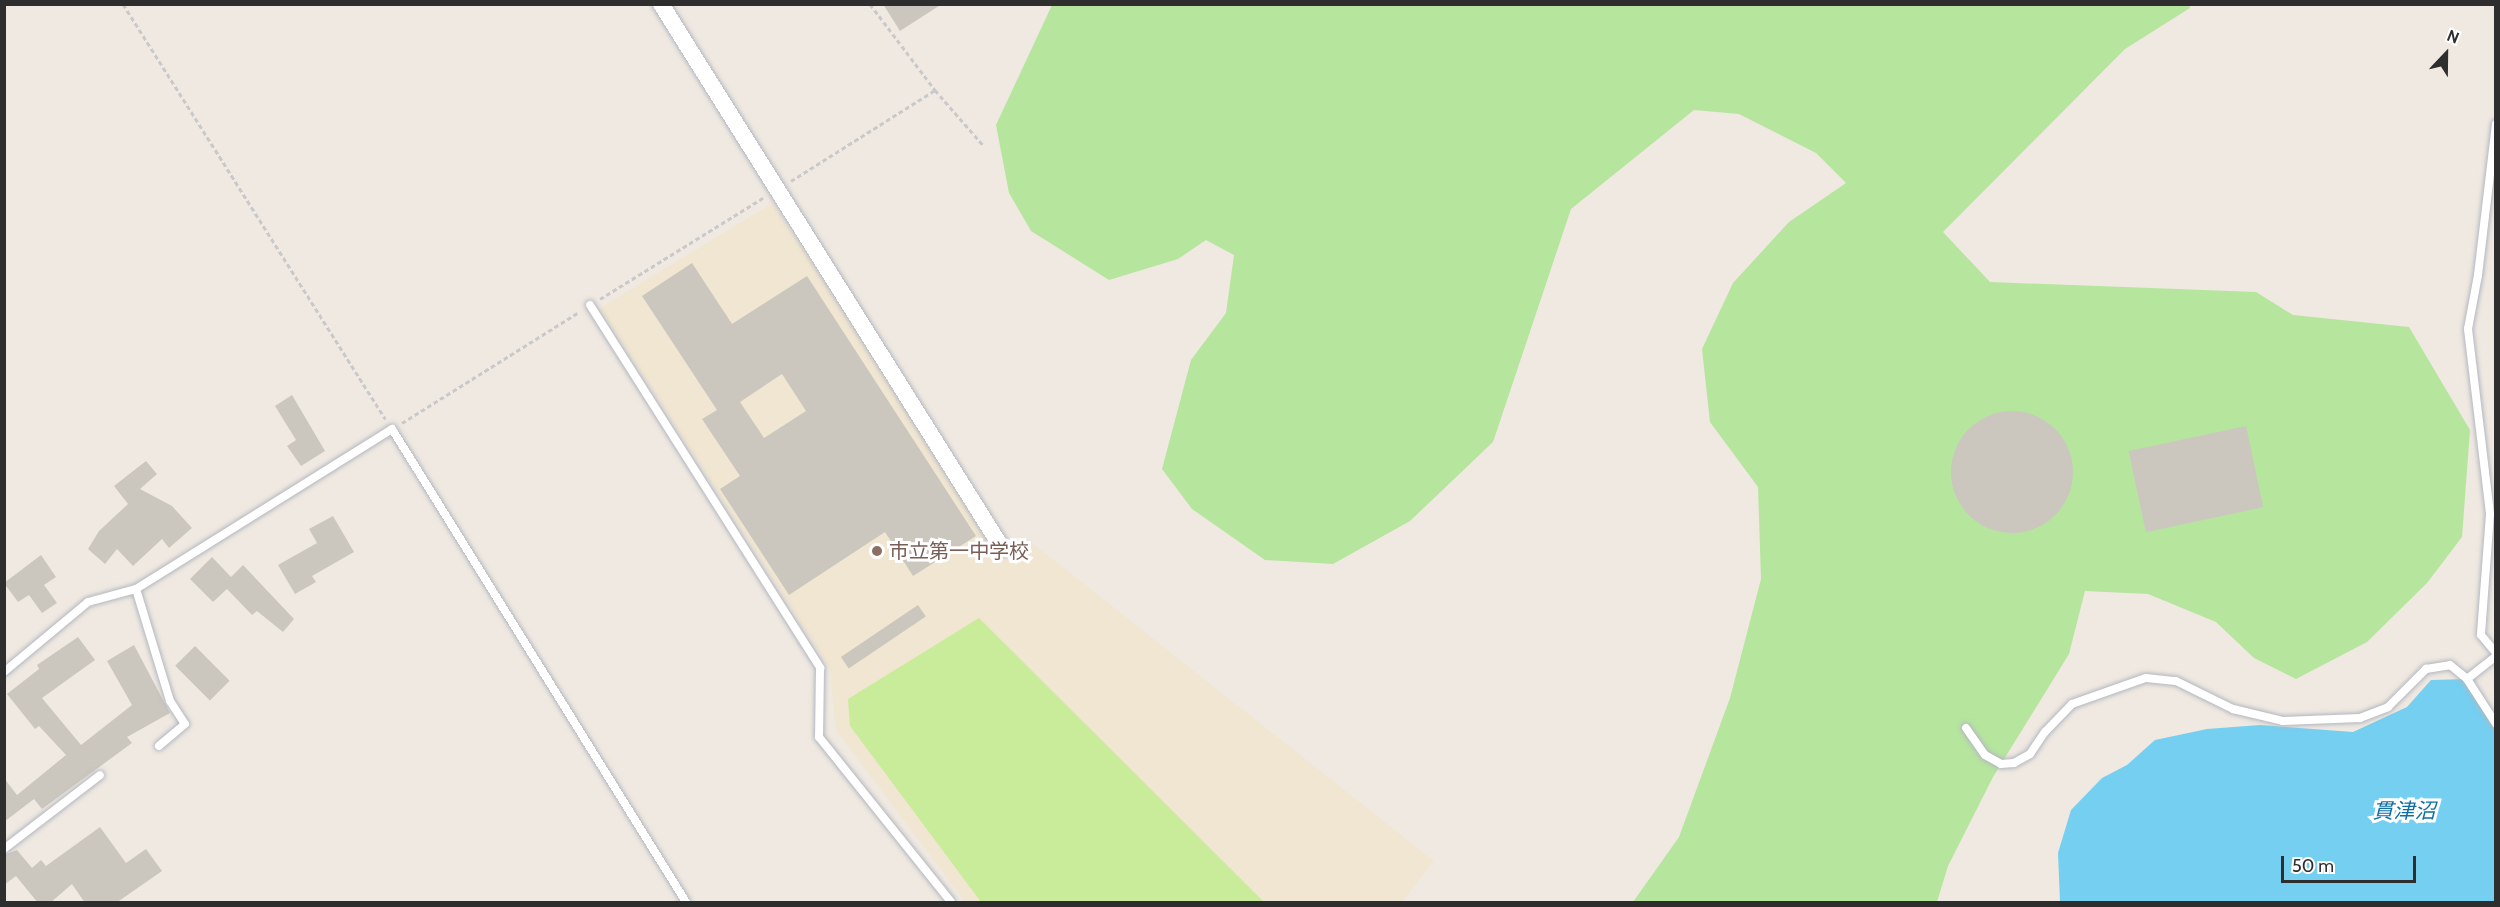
<!DOCTYPE html>
<html>
<head>
<meta charset="utf-8">
<style>
  body { margin:0 }
  #map { position:relative; width:2500px; height:907px; overflow:hidden; background:#efe9e1; font-family:Cabin,"Noto Sans JP",sans-serif }
  div>[style] { position:absolute }
  [style*='--x'] { left:calc(var(--x)*1px); top:calc(var(--y)*1px); width:calc(var(--w)*1px); rotate:calc(var(--a)*1deg) }
  .education>* { inset:0; background:#f0e6d1 }
  .green>* { inset:0; background:#b6e59e }
  .pitch>* { inset:0; background:#c9ec9a }
  .water>* { inset:0; background:#75cff0 }
  .building>* { inset:0; background:#cbc7bf; transform-origin:0 0 }
  .round { border-radius:50% }
  .path>* { height:3px; margin-top:-1.5px; transform-origin:0; background:repeating-linear-gradient(90deg,#c9c9c9 0 4.5px,transparent 0 7.5px) }
  .roads { filter:drop-shadow(0 0 2px #b4b7c1) drop-shadow(0 0 2px #b4b7c1) }
  .service>* { height:8px; margin:-4px; padding:0 4px; transform-origin:4px; border-radius:4px; background:#fff }
  .minor>* { height:16px; margin:-8px; padding:0 8px; transform-origin:8px; border-radius:8px; background:#fff }
  .dots>* { width:16px; height:16px; translate:-50% -50%; box-sizing:border-box; border:3px solid #fff; border-radius:50% }
  span { translate:-50% -50%; white-space:nowrap; text-align:center; line-height:1.15; -webkit-text-stroke:6px #fff; paint-order:stroke }
  .education-label { font-size:20px; color:#785e54 }
  .left { translate:0 -50%; text-align:left }
  .water-label { font-size:21px; color:#0d6fa3; font-style:italic }
  .frame { position:absolute; inset:0; border:6px solid #2e2e2e; pointer-events:none }
  .north { position:absolute; left:2416px; top:24px; width:60px; height:60px; -webkit-text-stroke:4px #fff; paint-order:stroke; rotate:22deg; font-size:16px; font-weight:700; line-height:24px; text-align:center; color:#2e2e2e }
  .north::after { content:''; display:block; margin:auto; width:21px; height:27px; background:#2e2e2e; clip-path:polygon(50% 0,100% 100%,50% 72%,0 100%) }
  .scale { position:absolute; left:2281px; top:856px; width:135px; height:27px; box-sizing:border-box; border:3px solid #2e2e2e; border-top:0; padding-left:8px; font-size:18px; line-height:21px; white-space:nowrap; color:#2e2e2e; -webkit-text-stroke:4px #fff; paint-order:stroke }
</style>
</head>
<body>
<div id="map">
  <div class="education">
    <div style="clip-path:polygon(773px 203px,1004px 560px,1031px 542px,1434px 861px,1402px 902px,965px 902px,836px 730px,830px 669px,600px 308px)"></div>
  </div>
  <div class="green">
    <div style="clip-path:polygon(1052px 5px,2189px 5px,2190px 8px,2125px 49px,1943px 232px,1990px 282px,2256px 292px,2293px 315px,2409px 327px,2470px 430px,2462px 537px,2427px 583px,2367px 642px,2296px 679px,2254px 658px,2216px 622px,2148px 594px,2085px 591px,2069px 654px,1993px 777px,1948px 866px,1937px 902px,1633px 902px,1679px 837px,1730px 698px,1761px 579px,1758px 487px,1710px 422px,1702px 349px,1733px 283px,1789px 222px,1846px 183px,1816px 153px,1739px 114px,1694px 110px,1571px 209px,1493px 442px,1410px 521px,1333px 564px,1265px 560px,1192px 509px,1162px 469px,1191px 360px,1226px 313px,1234px 255px,1206px 240px,1178px 259px,1109px 280px,1031px 231px,1009px 193px,996px 125px)"></div>
  </div>
  <div class="pitch">
    <div style="clip-path:polygon(979px 618px,1264px 902px,981px 902px,850px 726px,848px 699px)"></div>
  </div>
  <div class="water">
    <div style="clip-path:polygon(2467px 679px,2495px 724px,2495px 902px,2060px 902px,2058px 853px,2071px 810px,2102px 778px,2127px 765px,2155px 740px,2207px 729px,2260px 725px,2353px 732px,2407px 707px,2431px 680px)"></div>
  </div>
  <div class="building">
    <div style="clip-path:polygon(883px 4px,942px 4px,900px 31px)"></div>
    <div style="clip-path:polygon(evenodd,692px 263px,732px 324px,807px 276px,976px 536px,913px 576px,885px 532px,789px 595px,720px 489px,740px 476px,702px 419px,717px 410px,642px 296px,692px 263px,782px 374px,806px 411px,764px 438px,740px 402px,782px 374px)"></div>
    <div style="clip-path:polygon(292px 395px,325px 451px,301px 466px,287px 446px,296px 440px,275px 406px)"></div>
    <div class="round" style="left:1951px;top:411px;width:122px;height:122px"></div>
    <div style="left:2246px;top:426px;width:83px;height:120px;rotate:78deg"></div>
    <div style="clip-path:polygon(146px 461px,157px 474px,140px 489px,172px 506px,192px 528px,169px 548px,162px 539px,133px 566px,117px 549px,105px 564px,88px 549px,99px 531px,128px 504px,114px 486px)"></div>
    <div style="clip-path:polygon(333px 516px,354px 552px,312px 576px,316px 582px,295px 594px,278px 565px,317px 543px,309px 529px)"></div>
    <div style="clip-path:polygon(41px 555px,56px 577px,44px 585px,57px 603px,42px 613px,29px 595px,18px 602px,4px 583px)"></div>
    <div style="clip-path:polygon(212px 557px,231px 577px,243px 565px,294px 619px,283px 632px,257px 611px,252px 615px,227px 589px,213px 602px,190px 579px)"></div>
    <div style="left:918px;top:605px;width:14px;height:93px;rotate:56deg"></div>
    <div style="clip-path:polygon(78px 637px,95px 660px,42px 698px,81px 745px,132px 705px,107px 661px,134px 645px,170px 713px,127px 737px,132px 743px,42px 809px,34px 799px,4px 822px,4px 778px,17px 795px,66px 755px,39px 726px,35px 729px,7px 694px,39px 669px,37px 665px)"></div>
    <div style="left:195px;top:646px;width:49px;height:28px;rotate:45deg"></div>
    <div style="clip-path:polygon(100px 827px,126px 863px,146px 849px,162px 871px,116px 903px,85px 903px,72px 884px,50px 903px,38px 903px,16px 876px,4px 885px,4px 855px,17px 850px,32px 868px,41px 860px,46px 866px)"></div>
  </div>
  <div class="path">
    <div style="--x:123;--y:4;--w:491;--a:57.7"></div>
    <div style="--x:870;--y:4;--w:108;--a:52.9"></div>
    <div style="--x:935;--y:90;--w:73;--a:48.9"></div>
    <div style="--x:791;--y:181;--w:170;--a:-32.3"></div>
    <div style="--x:600;--y:299;--w:192;--a:-31.8"></div>
    <div style="--x:402;--y:423;--w:209;--a:-32.1"></div>
  </div>
  <div class="roads">
    <div class="service">
      <div style="--x:2496;--y:124;--w:152;--a:96.8"></div>
      <div style="--x:2478;--y:275;--w:55;--a:100.5"></div>
      <div style="--x:2468;--y:329;--w:186;--a:83.2"></div>
      <div style="--x:2490;--y:514;--w:121;--a:94.3"></div>
      <div style="--x:2481;--y:635;--w:23;--a:50"></div>
      <div style="--x:590;--y:305;--w:430;--a:57.6"></div>
      <div style="--x:820;--y:668;--w:69;--a:90.8"></div>
      <div style="--x:819;--y:737;--w:211;--a:51.3"></div>
      <div style="--x:136;--y:589;--w:117;--a:73.1"></div>
      <div style="--x:170;--y:701;--w:27;--a:57"></div>
      <div style="--x:185;--y:724;--w:34;--a:140"></div>
      <div style="--x:4;--y:672;--w:109;--a:-39.8"></div>
      <div style="--x:88;--y:602;--w:50;--a:-15.2"></div>
      <div style="--x:136;--y:589;--w:302;--a:-32"></div>
      <div style="--x:392;--y:429;--w:557;--a:58.14"></div>
      <div style="--x:2467;--y:679;--w:54;--a:57.2"></div>
      <div style="--x:1966;--y:728;--w:33;--a:55"></div>
      <div style="--x:1985;--y:755;--w:18;--a:29"></div>
      <div style="--x:2001;--y:764;--w:13;--a:-4"></div>
      <div style="--x:2014;--y:763;--w:18;--a:-29"></div>
      <div style="--x:2030;--y:754;--w:27;--a:-56"></div>
      <div style="--x:2045;--y:732;--w:39;--a:-46"></div>
      <div style="--x:2072;--y:704;--w:78;--a:-19.4"></div>
      <div style="--x:2146;--y:678;--w:30;--a:6"></div>
      <div style="--x:2176;--y:681;--w:64;--a:26.2"></div>
      <div style="--x:2233;--y:709;--w:51;--a:13.5"></div>
      <div style="--x:2283;--y:721;--w:77;--a:-2.2"></div>
      <div style="--x:2360;--y:718;--w:30;--a:-21"></div>
      <div style="--x:2388;--y:707;--w:54;--a:-45"></div>
      <div style="--x:2426;--y:669;--w:24;--a:-9"></div>
      <div style="--x:2450;--y:665;--w:22;--a:39"></div>
      <div style="--x:2467;--y:679;--w:37;--a:-38"></div>
      <div style="--x:4;--y:849;--w:121;--a:-37.6"></div>
    </div>
    <div class="minor">
      <div style="--x:661;--y:4;--w:642;--a:57.92"></div>
    </div>
  </div>
  <div class="dots">
    <div style="left:877px;top:551px;background:#8d6e63"></div>
  </div>
  <div class="education-label">
    <span class="left" style="left:889px;top:551px">市立第一中学校</span>
  </div>
  <div class="water-label">
    <span style="left:2404px;top:811px">貫津沼</span>
  </div>
  <div class="frame"></div>
  <div class="north">N</div>
  <div class="scale">50 m</div>
</div>
</body>
</html>
